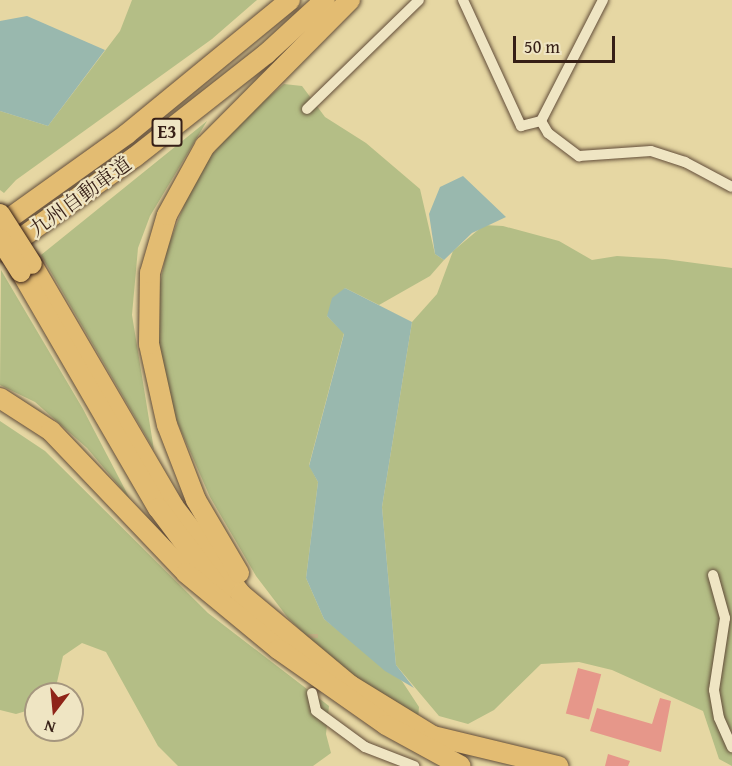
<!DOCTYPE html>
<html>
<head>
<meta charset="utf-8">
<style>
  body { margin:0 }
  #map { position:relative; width:732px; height:766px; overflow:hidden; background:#e6d7a3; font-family:"Gentium Book Plus","Noto Serif JP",serif }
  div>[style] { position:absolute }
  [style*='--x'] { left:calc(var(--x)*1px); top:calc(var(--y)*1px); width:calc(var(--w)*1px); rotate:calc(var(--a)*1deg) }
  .green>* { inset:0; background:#b4be86 }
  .water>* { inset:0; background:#99b8ae }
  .building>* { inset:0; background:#e6978a; transform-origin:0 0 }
  .minor-tunnel>* { height:10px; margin-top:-5px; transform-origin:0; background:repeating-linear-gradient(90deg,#c3b287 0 10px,transparent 0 15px) }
  .roads { filter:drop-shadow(0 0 2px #624d39) drop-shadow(0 0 2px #624d39) }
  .minor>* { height:10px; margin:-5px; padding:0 5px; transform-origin:5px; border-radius:5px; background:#efe5c3 }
  .motorway>* { height:20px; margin:-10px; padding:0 10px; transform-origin:10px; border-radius:10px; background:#e3bc72 }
  .bridges { filter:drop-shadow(0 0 2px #361f16) drop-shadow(0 0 2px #361f16) }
  .motorway-bridge>* { height:20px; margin:-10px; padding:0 10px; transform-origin:10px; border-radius:10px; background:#e3bc72 }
  span { translate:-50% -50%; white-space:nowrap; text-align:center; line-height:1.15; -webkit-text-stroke:4.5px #efe5c3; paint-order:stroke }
  .shield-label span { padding:2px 4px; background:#efe5c3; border:2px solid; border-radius:4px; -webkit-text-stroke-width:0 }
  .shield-label { font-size:18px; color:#361f16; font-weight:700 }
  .street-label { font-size:20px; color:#361f16 }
  .north { position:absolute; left:24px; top:682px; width:60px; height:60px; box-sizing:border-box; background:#efe5c3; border:2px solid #a5967e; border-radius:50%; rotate:196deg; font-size:16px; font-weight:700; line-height:24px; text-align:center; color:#361f16 }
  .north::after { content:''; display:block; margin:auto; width:21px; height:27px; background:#8f2418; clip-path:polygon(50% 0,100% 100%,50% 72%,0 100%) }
  .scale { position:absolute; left:513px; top:36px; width:102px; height:27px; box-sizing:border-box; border:3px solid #361f16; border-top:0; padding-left:8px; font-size:18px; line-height:21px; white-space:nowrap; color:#361f16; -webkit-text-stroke:4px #efe5c3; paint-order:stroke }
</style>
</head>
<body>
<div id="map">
  <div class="green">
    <div style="clip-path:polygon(132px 0,257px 0,212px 39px,16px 180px,4px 193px,0 190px,0 111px,48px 126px,120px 31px)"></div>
    <div style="clip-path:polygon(284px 84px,302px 86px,325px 117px,366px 143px,420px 189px,435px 254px,444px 260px,430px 276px,379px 305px,345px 288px,327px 316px,344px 333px,309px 465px,318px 482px,306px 578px,324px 619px,402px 681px,419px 707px,418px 719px,332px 661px,288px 618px,256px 576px,210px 497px,171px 408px,158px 353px,157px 299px,167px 249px,186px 200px,208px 159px,248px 114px)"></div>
    <div style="clip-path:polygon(207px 121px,150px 216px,138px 248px,132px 315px,154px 450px,41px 255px)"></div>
    <div style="clip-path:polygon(484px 225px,503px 226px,559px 241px,592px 260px,617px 256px,665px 259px,732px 268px,732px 766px,719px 759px,703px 711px,612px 670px,579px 662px,541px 664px,494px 710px,468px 724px,439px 716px,396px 665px,382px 507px,412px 322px,437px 294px,453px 251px)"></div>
    <div style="clip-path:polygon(1px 270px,83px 409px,130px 499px,87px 448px,35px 402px,0 385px)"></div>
    <div style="clip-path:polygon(0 421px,45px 451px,208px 613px,329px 706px,326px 734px,331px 753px,313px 766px,178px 766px,158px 746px,106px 652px,82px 643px,63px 656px,55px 691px,36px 694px,36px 708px,16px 714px,0 710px)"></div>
  </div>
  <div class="water">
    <div style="clip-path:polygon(27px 16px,105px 50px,48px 126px,0 111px,0 21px)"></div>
    <div style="clip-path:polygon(463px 176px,506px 217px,472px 233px,444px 260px,435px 254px,429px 214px,440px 187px)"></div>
    <div style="clip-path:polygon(345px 288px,412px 322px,382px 507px,396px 665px,414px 688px,385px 671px,324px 619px,306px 578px,318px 482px,309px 466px,344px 334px,327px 316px,332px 298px)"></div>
  </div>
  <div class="building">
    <div style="left:578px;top:668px;width:24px;height:47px;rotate:15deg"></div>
    <div style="clip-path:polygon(660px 698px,671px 701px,661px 752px,590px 731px,597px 708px,652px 724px)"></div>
    <div style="clip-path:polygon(608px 754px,630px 761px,628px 766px,605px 766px)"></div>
  </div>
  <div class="minor-tunnel">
    <div style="--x:313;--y:653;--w:19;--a:-90"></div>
  </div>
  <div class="roads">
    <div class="minor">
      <div style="--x:463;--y:0;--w:139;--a:65.3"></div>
      <div style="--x:521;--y:126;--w:21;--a:-14"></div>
      <div style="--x:541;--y:121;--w:136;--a:-62.9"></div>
      <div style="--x:307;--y:109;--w:156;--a:-44.2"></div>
      <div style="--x:541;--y:121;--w:14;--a:60"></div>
      <div style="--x:548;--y:133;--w:39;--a:37"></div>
      <div style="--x:579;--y:156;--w:72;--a:-4"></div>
      <div style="--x:651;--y:151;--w:36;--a:18"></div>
      <div style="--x:685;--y:162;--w:53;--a:28"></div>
      <div style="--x:713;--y:575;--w:45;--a:74.4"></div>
      <div style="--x:725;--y:618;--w:73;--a:98.7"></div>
      <div style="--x:714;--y:690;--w:28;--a:80"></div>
      <div style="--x:719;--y:718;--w:32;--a:66"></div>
      <div style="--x:312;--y:693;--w:18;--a:77"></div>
      <div style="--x:316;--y:711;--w:61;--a:36.3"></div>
      <div style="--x:365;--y:747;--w:53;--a:21.2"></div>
    </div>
    <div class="motorway">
      <div style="--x:0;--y:225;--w:156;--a:-35.6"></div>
      <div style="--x:127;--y:134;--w:211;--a:-39.4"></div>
      <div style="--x:3;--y:251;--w:162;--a:-35.5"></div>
      <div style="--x:135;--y:157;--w:167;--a:-38.2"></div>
      <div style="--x:266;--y:54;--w:80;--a:-42.5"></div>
      <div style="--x:32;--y:264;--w:281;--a:59.7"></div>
      <div style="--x:174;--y:507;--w:110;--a:52.4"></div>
      <div style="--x:241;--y:594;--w:142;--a:39.9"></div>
      <div style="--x:350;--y:685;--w:97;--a:31.6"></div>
      <div style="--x:433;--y:736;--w:129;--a:13.5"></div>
      <div style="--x:21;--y:272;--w:273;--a:59.9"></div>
      <div style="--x:158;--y:508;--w:106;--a:53"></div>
      <div style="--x:0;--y:398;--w:61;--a:32.9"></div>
      <div style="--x:51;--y:431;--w:196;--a:46.4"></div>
      <div style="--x:186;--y:573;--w:119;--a:39.6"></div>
      <div style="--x:278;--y:649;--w:132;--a:35.1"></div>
      <div style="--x:386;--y:725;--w:85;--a:28.7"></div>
      <div style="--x:239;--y:573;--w:85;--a:-120.5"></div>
      <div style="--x:196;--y:500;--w:80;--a:-111.1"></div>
      <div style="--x:167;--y:425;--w:83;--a:-102.5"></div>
      <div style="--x:149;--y:344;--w:71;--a:-89.2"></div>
      <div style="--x:150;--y:273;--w:60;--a:-73.7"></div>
      <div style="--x:167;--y:215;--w:79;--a:-61.2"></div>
      <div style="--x:205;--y:146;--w:206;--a:-45.2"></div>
    </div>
  </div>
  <div class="bridges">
    <div class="motorway-bridge">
      <div style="--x:0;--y:214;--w:59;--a:57.4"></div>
      <div style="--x:0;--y:239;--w:39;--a:58"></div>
    </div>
  </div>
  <div class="shield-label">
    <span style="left:167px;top:132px">E3</span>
  </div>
  <div class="street-label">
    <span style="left:80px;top:196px;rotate:-36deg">九州自動車道</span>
  </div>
  <div class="north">N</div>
  <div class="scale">50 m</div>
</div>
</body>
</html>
